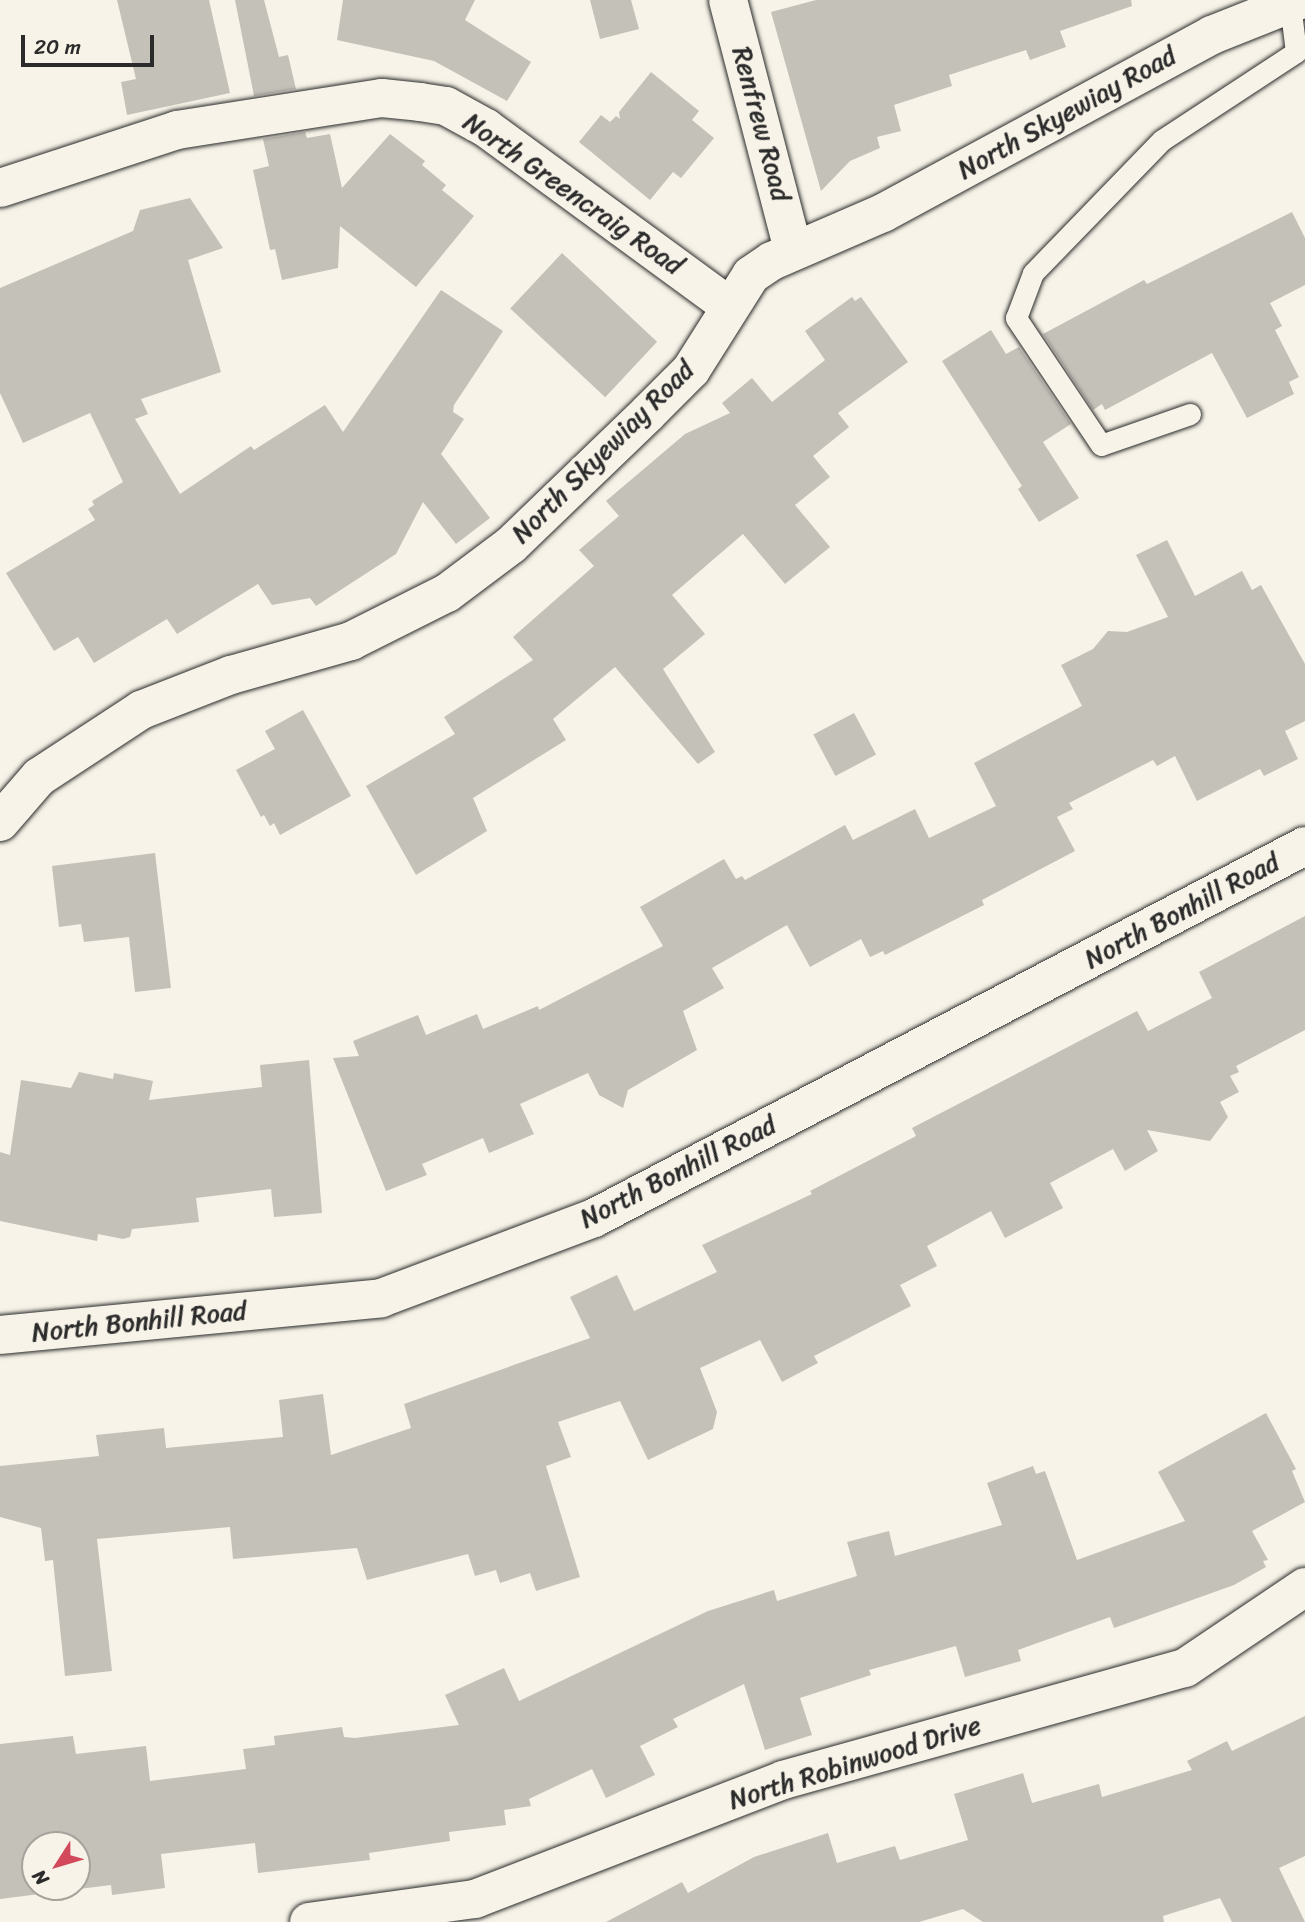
<!DOCTYPE html>
<html>
<head>
<meta charset="utf-8">
<style>
  body { margin:0 }
  #map { position:relative; width:1305px; height:1922px; overflow:hidden; background:#f7f3e8; font-family:Sriracha,sans-serif }
  div>[style] { position:absolute }
  [style*='--x'] { left:calc(var(--x)*1px); top:calc(var(--y)*1px); width:calc(var(--w)*1px); rotate:calc(var(--a)*1deg) }
  .building>* { inset:0; background:#c4c1b9; transform-origin:0 0 }
  .roads { filter:drop-shadow(0 0 2px #2b2b2b) drop-shadow(0 0 2px #2b2b2b) }
  .service>* { height:21px; margin:-10.5px; padding:0 10.5px; transform-origin:10.5px; border-radius:10.5px; background:#f7f3e8 }
  .minor>* { height:38px; margin:-19px; padding:0 19px; transform-origin:19px; border-radius:19px; background:#f7f3e8 }
  span { translate:-50% -50%; white-space:nowrap; text-align:center; line-height:1.15; -webkit-text-stroke:7px #f7f3e8; paint-order:stroke }
  .street-label { font-size:26px; color:#2b2b2b }
  .north { position:absolute; left:21px; top:1831px; width:70px; height:70px; box-sizing:border-box; background:#f7f3e8; border:2px solid #a5a39c; border-radius:50%; rotate:233deg; font-size:19px; font-weight:700; line-height:28px; text-align:center; color:#2b2b2b }
  .north::after { content:''; display:block; margin:auto; width:24px; height:32px; background:#d1495b; clip-path:polygon(50% 0,100% 100%,50% 72%,0 100%) }
  .scale { position:absolute; left:21px; top:35px; width:133px; height:32px; box-sizing:border-box; border:4px solid #2b2b2b; border-top:0; padding-left:9px; font-size:21px; line-height:24px; white-space:nowrap; color:#2b2b2b; -webkit-text-stroke:5px #f7f3e8; paint-order:stroke }
</style>
</head>
<body>
<div id="map">
  <div class="building">
    <div style="clip-path:polygon(117px 0,209px 0,230px 93px,127px 115px,121px 82px,136px 79px)"></div>
    <div style="clip-path:polygon(235px 0,264px 0,279px 57px,288px 55px,296px 89px,254px 96px)"></div>
    <div style="clip-path:polygon(343px 0,475px 0,465px 20px,531px 62px,507px 101px,434px 61px,337px 40px)"></div>
    <div style="clip-path:polygon(590px 0,631px 0,639px 29px,600px 39px)"></div>
    <div style="clip-path:polygon(816px 0,1131px 0,1132px 6px,1060px 31px,1066px 47px,1030px 60px,1026px 50px,949px 75px,952px 86px,894px 105px,901px 131px,877px 137px,880px 148px,850px 161px,821px 191px,771px 12px)"></div>
    <div style="clip-path:polygon(651px 72px,699px 111px,692px 120px,714px 138px,681px 178px,673px 172px,650px 200px,579px 142px,601px 115px,610px 122px,616px 116px,620px 119px,619px 112px)"></div>
    <div style="clip-path:polygon(305px 132px,307px 138px,330px 134px,342px 188px,390px 134px,425px 161px,422px 165px,446px 185px,442px 190px,474px 216px,416px 287px,340px 226px,338px 268px,282px 280px,275px 249px,270px 250px,253px 170px,269px 166px,263px 139px)"></div>
    <div style="clip-path:polygon(190px 198px,223px 248px,188px 260px,221px 372px,141px 399px,148px 414px,135px 419px,180px 494px,251px 446px,254px 450px,325px 405px,343px 432px,441px 290px,503px 331px,454px 405px,453px 412px,464px 419px,441px 454px,490px 518px,456px 544px,423px 502px,396px 554px,316px 606px,310px 598px,272px 605px,258px 584px,177px 634px,167px 619px,94px 663px,78px 637px,54px 651px,6px 573px,95px 520px,88px 509px,94px 505px,92px 501px,123px 482px,90px 413px,23px 443px,0 393px,0 288px,133px 231px,140px 210px)"></div>
    <div style="clip-path:polygon(1292px 212px,1305px 238px,1305px 285px,1270px 303px,1282px 326px,1275px 330px,1299px 377px,1289px 382px,1294px 394px,1247px 418px,1212px 353px,1105px 410px,1102px 404px,1093px 410px,1043px 334px,1144px 280px,1147px 284px)"></div>
    <div style="left:562px;top:253px;width:130px;height:76px;rotate:43deg"></div>
    <div style="clip-path:polygon(852px 297px,855px 301px,861px 297px,908px 362px,838px 413px,849px 427px,813px 456px,830px 477px,795px 505px,830px 547px,785px 584px,743px 534px,672px 595px,705px 634px,663px 669px,715px 752px,698px 764px,615px 667px,553px 719px,566px 740px,473px 798px,487px 831px,416px 875px,366px 786px,455px 734px,444px 717px,533px 660px,513px 637px,594px 566px,579px 550px,619px 516px,606px 501px,685px 434px,730px 413px,722px 403px,752px 378px,772px 402px,825px 360px,805px 331px)"></div>
    <div style="clip-path:polygon(991px 330px,1006px 354px,1019px 347px,1071px 424px,1043px 442px,1079px 498px,1039px 522px,1018px 489px,1022px 486px,942px 361px)"></div>
    <div style="clip-path:polygon(1167px 540px,1195px 596px,1242px 571px,1252px 590px,1261px 585px,1305px 664px,1305px 721px,1285px 731px,1298px 759px,1264px 776px,1260px 769px,1197px 801px,1175px 756px,1157px 766px,1153px 760px,1069px 803px,1073px 809px,1057px 817px,1075px 851px,982px 900px,984px 905px,885px 955px,883px 951px,870px 957px,861px 939px,810px 967px,787px 925px,712px 968px,724px 988px,683px 1011px,697px 1050px,628px 1090px,623px 1108px,599px 1095px,588px 1073px,520px 1104px,534px 1134px,489px 1153px,483px 1138px,422px 1164px,427px 1175px,386px 1191px,333px 1058px,359px 1056px,353px 1041px,418px 1015px,426px 1035px,477px 1014px,483px 1029px,538px 1006px,539px 1010px,663px 946px,640px 907px,724px 859px,736px 879px,742px 876px,745px 880px,845px 825px,853px 840px,915px 809px,929px 838px,996px 806px,974px 763px,1082px 706px,1061px 665px,1093px 649px,1108px 631px,1127px 632px,1168px 617px,1136px 555px)"></div>
    <div style="clip-path:polygon(303px 710px,351px 796px,280px 835px,274px 823px,270px 826px,264px 815px,261px 817px,236px 770px,275px 749px,265px 731px)"></div>
    <div style="left:854px;top:713px;width:47px;height:46px;rotate:62deg"></div>
    <div style="clip-path:polygon(155px 853px,171px 988px,135px 992px,129px 937px,84px 942px,81px 924px,59px 927px,52px 866px)"></div>
    <div style="clip-path:polygon(1305px 916px,1305px 1030px,1236px 1066px,1239px 1072px,1230px 1076px,1239px 1092px,1220px 1102px,1228px 1117px,1210px 1141px,1147px 1130px,1158px 1151px,1125px 1171px,1113px 1149px,1050px 1183px,1063px 1208px,1005px 1238px,991px 1211px,927px 1246px,937px 1266px,900px 1285px,911px 1306px,814px 1356px,818px 1363px,782px 1382px,760px 1340px,700px 1368px,717px 1412px,713px 1429px,648px 1460px,620px 1401px,558px 1422px,571px 1457px,546px 1466px,580px 1577px,536px 1591px,530px 1573px,500px 1583px,496px 1570px,475px 1576px,468px 1554px,367px 1580px,357px 1548px,233px 1559px,230px 1527px,97px 1539px,112px 1671px,65px 1676px,53px 1560px,45px 1561px,41px 1528px,0 1517px,0 1466px,99px 1456px,96px 1435px,164px 1428px,166px 1448px,283px 1437px,279px 1400px,323px 1394px,331px 1455px,411px 1428px,404px 1404px,590px 1338px,570px 1297px,617px 1275px,634px 1311px,717px 1272px,702px 1245px,812px 1194px,810px 1191px,916px 1136px,912px 1128px,1137px 1011px,1148px 1031px,1212px 998px,1199px 972px)"></div>
    <div style="clip-path:polygon(309px 1060px,322px 1213px,274px 1217px,271px 1189px,196px 1198px,199px 1222px,132px 1229px,130px 1237px,123px 1239px,98px 1234px,97px 1241px,0 1221px,0 1152px,10px 1155px,21px 1080px,71px 1088px,79px 1072px,113px 1079px,114px 1073px,153px 1081px,149px 1100px,262px 1087px,260px 1065px)"></div>
    <div style="clip-path:polygon(evenodd,1266px 1413px,1296px 1469px,1292px 1471px,1305px 1502px,1252px 1531px,1268px 1560px,1263px 1561px,1266px 1567px,1234px 1585px,1114px 1628px,1110px 1617px,1018px 1650px,1021px 1661px,965px 1677px,956px 1646px,869px 1670px,871px 1675px,800px 1698px,812px 1735px,765px 1750px,744px 1684px,673px 1719px,678px 1727px,640px 1746px,655px 1775px,606px 1798px,592px 1769px,529px 1799px,531px 1806px,504px 1810px,506px 1825px,449px 1832px,450px 1841px,369px 1853px,370px 1860px,258px 1873px,255px 1843px,161px 1854px,165px 1888px,112px 1895px,111px 1885px,0 1899px,0 1744px,73px 1736px,76px 1754px,146px 1746px,150px 1781px,246px 1769px,243px 1749px,275px 1745px,274px 1736px,342px 1727px,344px 1737px,355px 1738px,459px 1725px,445px 1695px,504px 1668px,519px 1701px,708px 1611px,774px 1590px,777px 1601px,857px 1576px,847px 1542px,889px 1531px,895px 1556px,1002px 1525px,987px 1483px,1033px 1466px,1036px 1474px,1045px 1471px,1077px 1560px,1185px 1521px,1158px 1472px,1266px 1413px,35px 1845px,77px 1845px,77px 1887px,35px 1887px,35px 1845px)"></div>
    <div style="clip-path:polygon(1305px 1716px,1305px 1856px,1279px 1868px,1305px 1922px,1232px 1922px,1220px 1898px,1163px 1916px,1164px 1922px,983px 1922px,963px 1909px,919px 1922px,606px 1922px,682px 1882px,688px 1893px,754px 1857px,828px 1833px,837px 1863px,895px 1846px,900px 1860px,968px 1840px,954px 1794px,1023px 1773px,1032px 1803px,1099px 1784px,1102px 1797px,1192px 1770px,1187px 1761px,1227px 1741px,1232px 1751px)"></div>
  </div>
  <div class="roads">
    <div class="service">
      <div style="--x:1190;--y:414;--w:94;--a:160.8"></div>
      <div style="--x:1101;--y:445;--w:153;--a:-123.8"></div>
      <div style="--x:1016;--y:318;--w:48;--a:-69.3"></div>
      <div style="--x:1033;--y:273;--w:185;--a:-45.9"></div>
      <div style="--x:1162;--y:140;--w:160;--a:-33.3"></div>
      <div style="--x:1296;--y:52;--w:48;--a:-97.1"></div>
    </div>
    <div class="minor">
      <div style="--x:728;--y:0;--w:257;--a:75.4"></div>
      <div style="--x:0;--y:188;--w:186;--a:-18.1"></div>
      <div style="--x:177;--y:130;--w:207;--a:-8.9"></div>
      <div style="--x:382;--y:98;--w:38;--a:6"></div>
      <div style="--x:420;--y:102;--w:26;--a:9"></div>
      <div style="--x:446;--y:106;--w:46;--a:28.8"></div>
      <div style="--x:486;--y:128;--w:301;--a:36.2"></div>
      <div style="--x:0;--y:822;--w:60;--a:-49.1"></div>
      <div style="--x:39;--y:777;--w:122;--a:-33.3"></div>
      <div style="--x:141;--y:710;--w:97;--a:-21.3"></div>
      <div style="--x:231;--y:675;--w:125;--a:-15.8"></div>
      <div style="--x:351;--y:641;--w:107;--a:-26.6"></div>
      <div style="--x:447;--y:593;--w:80;--a:-36.9"></div>
      <div style="--x:511;--y:545;--w:190;--a:-43.9"></div>
      <div style="--x:648;--y:413;--w:61;--a:-45"></div>
      <div style="--x:691;--y:370;--w:112;--a:-57.7"></div>
      <div style="--x:751;--y:275;--w:25;--a:-34"></div>
      <div style="--x:772;--y:261;--w:121;--a:-23.4"></div>
      <div style="--x:883;--y:213;--w:374;--a:-28.4"></div>
      <div style="--x:1212;--y:35;--w:95;--a:-21.7"></div>
      <div style="--x:0;--y:1335;--w:383;--a:-5.5"></div>
      <div style="--x:381;--y:1298;--w:228;--a:-20.6"></div>
      <div style="--x:594;--y:1218;--w:802;--a:-27.62"></div>
      <div style="--x:309;--y:1922;--w:168;--a:-7.9"></div>
      <div style="--x:475;--y:1899;--w:330;--a:-21.1"></div>
      <div style="--x:783;--y:1780;--w:417;--a:-15.6"></div>
      <div style="--x:1185;--y:1668;--w:145;--a:-34"></div>
    </div>
  </div>
  <div class="street-label">
    <span style="left:1067px;top:113px;rotate:-29deg">North Skyewiay Road</span>
    <span style="left:761px;top:124px;rotate:75deg">Renfrew Road</span>
    <span style="left:573px;top:194px;rotate:35deg">North Greencraig Road</span>
    <span style="left:603px;top:452px;rotate:-45deg">North Skyewiay Road</span>
    <span style="left:1182px;top:911px;rotate:-28deg">North Bonhill Road</span>
    <span style="left:678px;top:1172px;rotate:-27deg">North Bonhill Road</span>
    <span style="left:139px;top:1322px;rotate:-6deg">North Bonhill Road</span>
    <span style="left:855px;top:1763px;rotate:-17deg">North Robinwood Drive</span>
  </div>
  <div class="north">N</div>
  <div class="scale">20 m</div>
</div>
</body>
</html>
